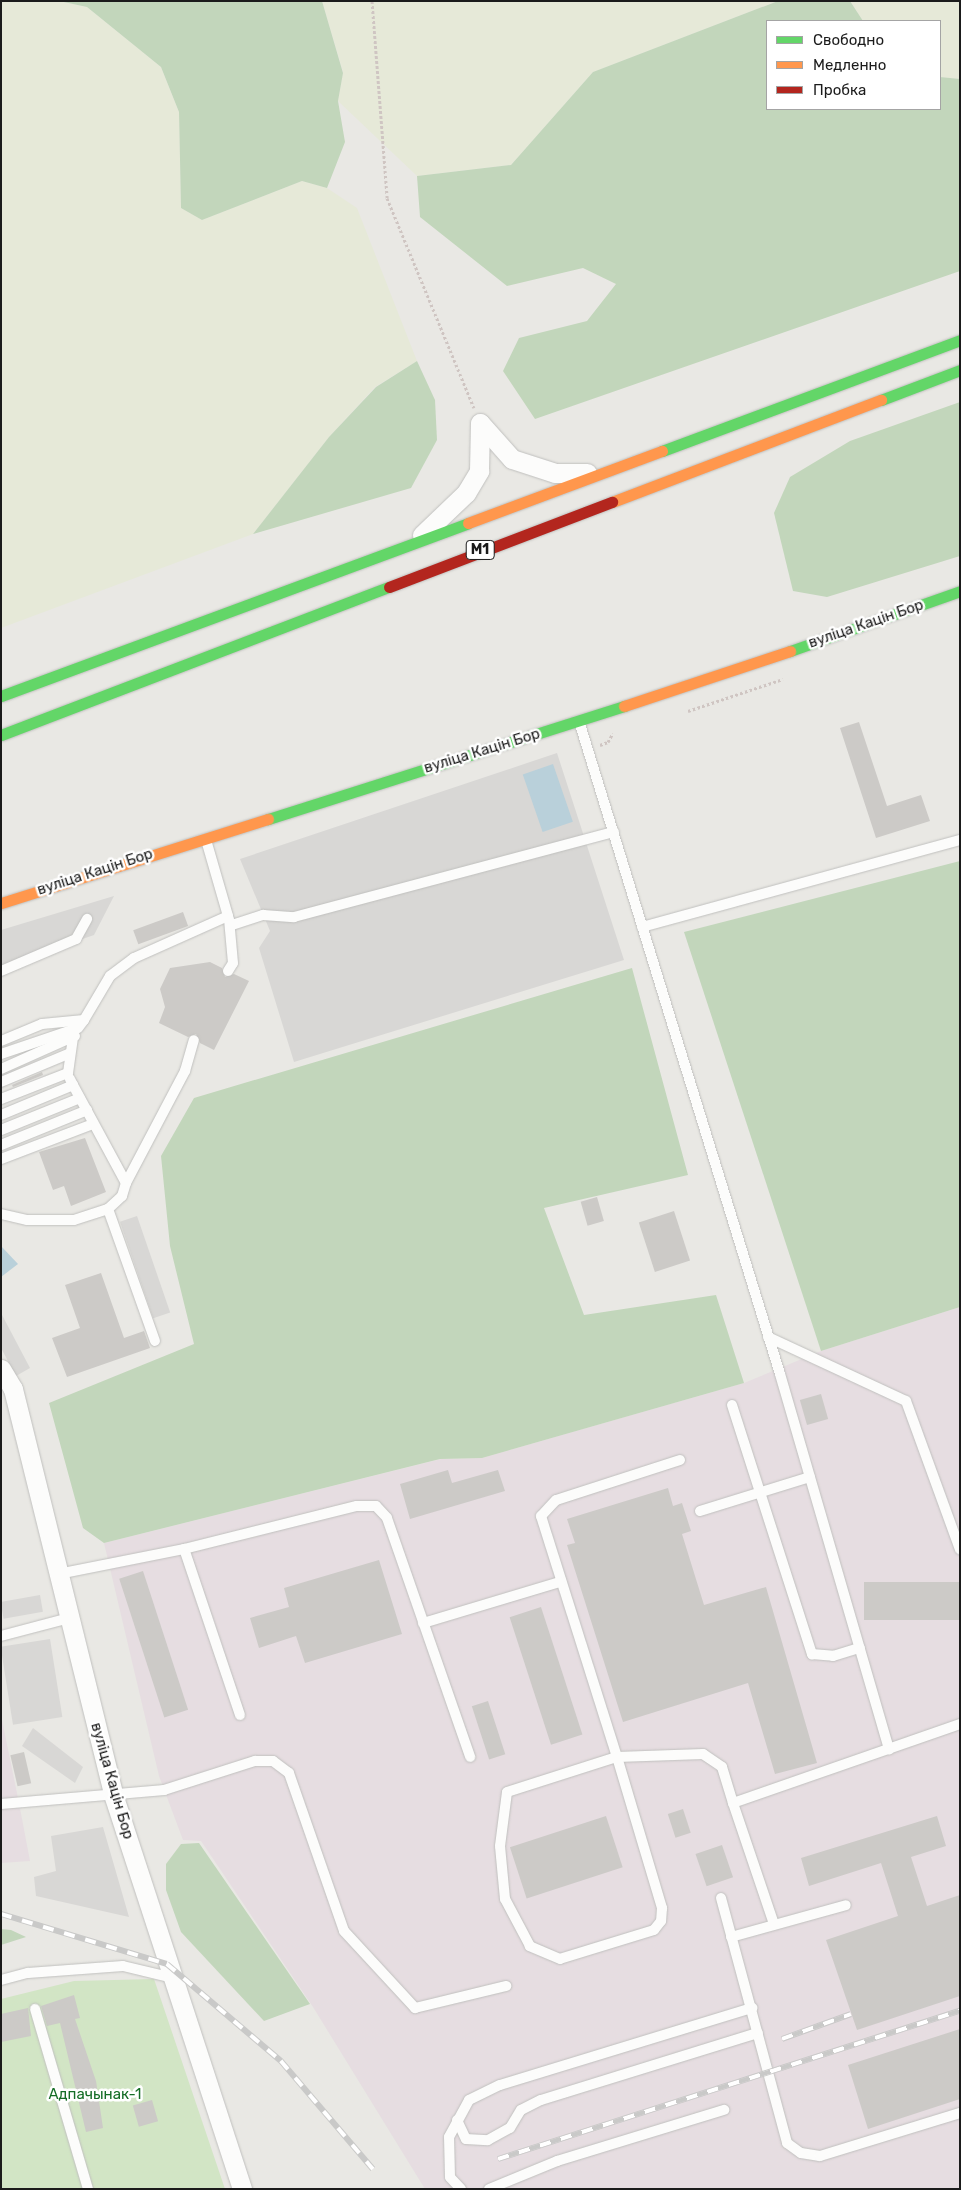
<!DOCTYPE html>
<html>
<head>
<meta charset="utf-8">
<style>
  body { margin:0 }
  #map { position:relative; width:961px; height:2190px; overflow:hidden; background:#e9e8e4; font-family:Rubik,sans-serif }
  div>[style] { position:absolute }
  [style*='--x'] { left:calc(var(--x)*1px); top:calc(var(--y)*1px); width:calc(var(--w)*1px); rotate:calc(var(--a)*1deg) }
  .residential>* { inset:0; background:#d8d7d5; transform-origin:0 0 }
  .industrial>* { inset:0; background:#e6dde1 }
  .farmland>* { inset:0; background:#e6e9d8 }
  .grass>* { inset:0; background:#d2e5c5 }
  .forest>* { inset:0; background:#c2d6bb }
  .water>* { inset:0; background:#b9d0da; transform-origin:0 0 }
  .building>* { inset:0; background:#cccac7; transform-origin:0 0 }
  .path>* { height:3px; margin-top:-1.5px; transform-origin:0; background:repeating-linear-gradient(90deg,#cfc5c2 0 2.5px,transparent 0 5px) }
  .roads { filter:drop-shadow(0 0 1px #c0c0be) drop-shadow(0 0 1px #c0c0be) }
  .lane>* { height:10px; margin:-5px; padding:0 5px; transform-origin:5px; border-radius:5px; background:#fcfcfb }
  .street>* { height:19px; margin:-9.5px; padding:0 9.5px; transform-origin:9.5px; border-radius:9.5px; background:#fcfcfb }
  .fast>* { height:11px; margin:-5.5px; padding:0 5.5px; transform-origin:5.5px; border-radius:5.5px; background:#63d668 }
  .slow>* { height:11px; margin:-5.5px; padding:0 5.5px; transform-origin:5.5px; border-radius:5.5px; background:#ff974d }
  .jam>* { height:11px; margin:-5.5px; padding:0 5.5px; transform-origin:5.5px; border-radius:5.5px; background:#b3261e }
  .rail>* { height:5.5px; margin-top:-2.75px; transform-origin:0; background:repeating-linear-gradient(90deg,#fff 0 11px,#c9c9c8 0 22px); box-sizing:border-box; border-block:1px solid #c9c9c8 }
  span { translate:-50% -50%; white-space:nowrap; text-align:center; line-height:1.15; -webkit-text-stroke:5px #fff; paint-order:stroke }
  .shield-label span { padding:1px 4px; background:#fff; border:1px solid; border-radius:4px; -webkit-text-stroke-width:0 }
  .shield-label { font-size:14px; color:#1b1b1b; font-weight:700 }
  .street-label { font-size:15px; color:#1b1b1b }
  .park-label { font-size:15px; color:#156d26 }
  .frame { position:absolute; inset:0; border:2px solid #1b1b1b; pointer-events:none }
  .legend { position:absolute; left:766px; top:20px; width:175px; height:90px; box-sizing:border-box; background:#fff; border:1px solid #a4a4a4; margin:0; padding:6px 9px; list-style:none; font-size:15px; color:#1b1b1b }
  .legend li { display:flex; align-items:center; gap:10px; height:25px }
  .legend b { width:25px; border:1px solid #a4a4a4 }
</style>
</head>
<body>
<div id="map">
  <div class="residential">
    <div style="clip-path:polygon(557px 753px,624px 960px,294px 1062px,259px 948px,270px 931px,240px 859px)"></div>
    <div style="clip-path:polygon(114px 896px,94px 935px,1px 967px,1px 930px)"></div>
    <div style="left:137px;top:1216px;width:102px;height:18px;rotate:71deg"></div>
    <div style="clip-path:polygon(1px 1313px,30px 1368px,16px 1376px,1px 1348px)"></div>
    <div style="left:40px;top:1595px;width:17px;height:40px;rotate:80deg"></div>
    <div style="left:50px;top:1639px;width:79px;height:50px;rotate:81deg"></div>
    <div style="clip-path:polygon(33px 1728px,83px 1767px,75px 1783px,22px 1746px)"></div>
    <div style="clip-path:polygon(103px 1827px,129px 1917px,36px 1896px,34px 1877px,56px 1871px,51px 1836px)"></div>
  </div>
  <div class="industrial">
    <div style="clip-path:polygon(960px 1307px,960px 2189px,425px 2189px,313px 2007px,201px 1841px,183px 1840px,159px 1776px,104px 1543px,441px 1459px,482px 1458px,744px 1383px,821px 1351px)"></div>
    <div style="clip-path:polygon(1px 1715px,19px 1803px,30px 1861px,1px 1863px)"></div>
  </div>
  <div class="farmland">
    <div style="clip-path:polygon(1px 1px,59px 1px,87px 7px,161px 67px,179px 112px,181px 208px,202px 220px,302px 181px,327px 188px,357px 208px,417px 361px,375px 387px,329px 437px,253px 534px,1px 628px)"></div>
    <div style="clip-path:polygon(322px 1px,778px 1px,593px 72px,511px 165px,417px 176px,338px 101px,343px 72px)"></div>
    <div style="clip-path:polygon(850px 1px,960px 1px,960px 79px,940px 77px,940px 21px,863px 21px)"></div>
  </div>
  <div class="grass">
    <div style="clip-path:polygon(154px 1979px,225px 2189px,1px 2189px,1px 1999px,74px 1981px)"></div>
  </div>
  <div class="forest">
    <div style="clip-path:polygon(59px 1px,322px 1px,343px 73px,338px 101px,345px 142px,327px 188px,302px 181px,202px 220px,181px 208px,179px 112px,161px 67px,87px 7px)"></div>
    <div style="clip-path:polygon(778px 1px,850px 1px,863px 21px,767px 21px,767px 109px,940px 109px,940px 77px,960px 79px,960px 271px,535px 419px,503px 371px,519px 338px,587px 321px,616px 284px,583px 268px,507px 286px,420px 217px,417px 176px,511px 165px,593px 72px)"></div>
    <div style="clip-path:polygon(417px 361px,435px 400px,437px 440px,411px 488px,253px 534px,329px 437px,376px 387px)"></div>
    <div style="clip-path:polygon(960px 402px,960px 556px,827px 597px,793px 591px,774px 513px,790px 477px,850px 441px)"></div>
    <div style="clip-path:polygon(960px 861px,960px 1307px,821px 1351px,684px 932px)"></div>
    <div style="clip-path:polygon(632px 968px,688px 1175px,544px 1208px,584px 1315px,716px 1295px,744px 1383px,482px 1458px,440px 1459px,104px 1543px,83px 1528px,49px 1403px,194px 1344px,170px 1246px,161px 1156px,194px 1098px)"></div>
    <div style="clip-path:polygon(199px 1843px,310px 2004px,264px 2021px,181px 1932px,166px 1890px,166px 1864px,181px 1844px)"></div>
    <div style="clip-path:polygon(1px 1929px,11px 1930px,26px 1937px,1px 1945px)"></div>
  </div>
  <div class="water">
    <div style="left:553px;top:764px;width:61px;height:32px;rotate:71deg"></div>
    <div style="clip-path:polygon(1px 1246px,18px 1264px,1px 1277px)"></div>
  </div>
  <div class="building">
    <div style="clip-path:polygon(859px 722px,887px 806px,921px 795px,930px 821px,876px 838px,840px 728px)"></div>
    <div style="left:183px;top:912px;width:15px;height:53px;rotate:70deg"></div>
    <div style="clip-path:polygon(210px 962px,222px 968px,225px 977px,234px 974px,249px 981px,214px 1050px,200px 1043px,196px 1034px,188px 1037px,159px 1023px,165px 1007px,160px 989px,170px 968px)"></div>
    <div style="clip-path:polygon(42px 1072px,43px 1075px,13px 1087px,12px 1085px)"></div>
    <div style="clip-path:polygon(85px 1138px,106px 1192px,71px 1206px,64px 1186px,53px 1190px,39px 1152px)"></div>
    <div style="left:597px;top:1197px;width:25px;height:17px;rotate:74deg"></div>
    <div style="left:674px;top:1211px;width:52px;height:37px;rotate:72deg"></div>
    <div style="clip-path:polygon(101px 1273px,124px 1338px,144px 1331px,150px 1348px,67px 1377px,52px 1338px,80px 1328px,65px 1285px)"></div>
    <div style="left:821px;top:1394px;width:26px;height:22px;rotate:74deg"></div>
    <div style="clip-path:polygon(448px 1470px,452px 1483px,498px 1470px,505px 1491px,410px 1519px,400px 1484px)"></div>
    <div style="clip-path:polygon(668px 1488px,673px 1506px,682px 1503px,691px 1531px,682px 1534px,704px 1605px,766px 1587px,817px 1763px,775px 1774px,748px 1683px,623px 1722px,567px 1545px,575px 1543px,567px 1519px)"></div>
    <div style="clip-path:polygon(379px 1560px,402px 1634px,305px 1663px,296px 1636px,259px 1648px,250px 1618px,289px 1607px,284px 1588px)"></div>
    <div style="left:143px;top:1571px;width:146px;height:25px;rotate:72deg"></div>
    <div style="left:960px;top:1582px;width:38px;height:96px;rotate:90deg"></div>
    <div style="left:541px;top:1607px;width:134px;height:33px;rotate:72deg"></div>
    <div style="left:488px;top:1701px;width:56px;height:17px;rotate:72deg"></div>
    <div style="left:24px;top:1752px;width:32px;height:14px;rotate:77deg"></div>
    <div style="left:683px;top:1809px;width:25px;height:16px;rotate:72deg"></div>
    <div style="left:606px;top:1816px;width:54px;height:101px;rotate:72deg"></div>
    <div style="clip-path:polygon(937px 1816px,946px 1846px,911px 1857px,927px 1906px,960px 1895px,960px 1996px,857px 2030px,826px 1940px,898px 1916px,881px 1863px,809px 1886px,801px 1858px)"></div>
    <div style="left:722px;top:1845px;width:34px;height:28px;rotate:71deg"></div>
    <div style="clip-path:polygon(74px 1995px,80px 2018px,75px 2019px,96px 2081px,103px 2128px,86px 2132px,60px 2023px,47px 2026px,41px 2006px)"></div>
    <div style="clip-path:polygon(28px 2008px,31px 2036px,1px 2042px,1px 2014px)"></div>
    <div style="clip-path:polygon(960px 2029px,960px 2099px,868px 2129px,848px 2065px)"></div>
    <div style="left:152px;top:2100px;width:22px;height:20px;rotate:74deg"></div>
  </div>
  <div class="path">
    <div style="--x:372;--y:1;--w:198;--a:85.6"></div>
    <div style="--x:387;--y:198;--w:227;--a:67.5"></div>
    <div style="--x:688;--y:711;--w:100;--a:-18.6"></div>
    <div style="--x:600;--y:745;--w:9;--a:-21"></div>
    <div style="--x:608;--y:742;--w:10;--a:-61"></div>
  </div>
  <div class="roads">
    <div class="lane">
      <div style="--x:579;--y:721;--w:683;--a:72.89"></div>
      <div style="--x:780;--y:1374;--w:391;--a:73.8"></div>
      <div style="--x:232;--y:925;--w:33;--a:-18"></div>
      <div style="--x:263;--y:915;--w:31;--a:4"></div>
      <div style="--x:294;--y:917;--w:331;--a:-14.9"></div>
      <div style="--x:642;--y:927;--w:330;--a:-15.3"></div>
      <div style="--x:1;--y:971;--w:82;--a:-23.1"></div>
      <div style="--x:76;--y:939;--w:23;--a:-61"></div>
      <div style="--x:228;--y:971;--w:9;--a:-58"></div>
      <div style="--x:233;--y:963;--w:44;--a:-95.2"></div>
      <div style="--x:1;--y:1041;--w:44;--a:-22.5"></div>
      <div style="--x:42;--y:1024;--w:42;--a:-5.4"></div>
      <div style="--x:84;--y:1020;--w:51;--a:-59.4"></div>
      <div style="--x:110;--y:976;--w:30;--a:-37"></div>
      <div style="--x:134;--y:958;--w:103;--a:-24.1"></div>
      <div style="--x:228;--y:916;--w:79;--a:-106.1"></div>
      <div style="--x:1;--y:1054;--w:81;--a:-18.7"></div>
      <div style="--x:78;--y:1028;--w:10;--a:-53"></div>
      <div style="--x:1;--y:1069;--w:81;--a:-24"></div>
      <div style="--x:1;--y:1082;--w:73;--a:-22.7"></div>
      <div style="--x:1;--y:1099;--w:72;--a:-21.2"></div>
      <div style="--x:68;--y:1073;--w:34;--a:-82"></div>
      <div style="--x:1;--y:1115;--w:78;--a:-22.6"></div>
      <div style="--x:73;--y:1085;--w:7;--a:-117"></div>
      <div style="--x:1;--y:1130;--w:85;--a:-22.1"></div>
      <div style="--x:1;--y:1145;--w:93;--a:-22.1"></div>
      <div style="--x:1;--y:1159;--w:98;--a:-20.8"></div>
      <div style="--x:126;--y:1183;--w:127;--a:-62.2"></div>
      <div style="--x:185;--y:1071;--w:32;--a:-74"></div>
      <div style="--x:108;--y:1209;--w:140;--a:70.4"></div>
      <div style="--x:1;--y:1214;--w:27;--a:13"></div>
      <div style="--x:27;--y:1220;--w:47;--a:0"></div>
      <div style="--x:74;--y:1220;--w:36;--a:-18"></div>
      <div style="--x:108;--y:1209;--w:19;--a:-43"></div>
      <div style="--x:122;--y:1196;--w:14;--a:-73"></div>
      <div style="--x:126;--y:1183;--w:111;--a:-118.4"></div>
      <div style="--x:768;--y:1337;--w:152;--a:24.9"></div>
      <div style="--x:906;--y:1401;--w:158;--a:70"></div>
      <div style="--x:732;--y:1405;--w:262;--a:72.2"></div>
      <div style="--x:812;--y:1654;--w:21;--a:5"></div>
      <div style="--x:833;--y:1656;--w:28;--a:-17"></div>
      <div style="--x:680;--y:1460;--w:130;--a:162.1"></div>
      <div style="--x:556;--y:1500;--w:22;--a:133"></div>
      <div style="--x:541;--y:1516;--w:253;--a:72.5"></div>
      <div style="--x:617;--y:1757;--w:158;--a:73.4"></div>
      <div style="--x:662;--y:1908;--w:13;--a:94"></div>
      <div style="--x:661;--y:1921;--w:11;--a:128"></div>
      <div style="--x:654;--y:1930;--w:98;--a:162.9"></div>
      <div style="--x:560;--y:1959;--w:33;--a:-157"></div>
      <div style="--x:530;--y:1946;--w:53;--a:-118"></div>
      <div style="--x:505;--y:1899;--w:53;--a:-95.4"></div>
      <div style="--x:500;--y:1846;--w:54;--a:-82.6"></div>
      <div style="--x:507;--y:1792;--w:115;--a:-17.7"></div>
      <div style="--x:617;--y:1757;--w:86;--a:-2"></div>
      <div style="--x:703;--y:1754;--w:23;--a:34"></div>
      <div style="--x:722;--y:1767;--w:38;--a:73"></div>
      <div style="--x:733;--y:1803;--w:240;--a:-19.2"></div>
      <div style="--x:700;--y:1511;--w:115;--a:-17.2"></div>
      <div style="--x:58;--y:1574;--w:128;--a:-11.2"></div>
      <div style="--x:423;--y:1623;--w:143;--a:-16.7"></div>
      <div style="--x:1;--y:1636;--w:70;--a:-14.8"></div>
      <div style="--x:240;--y:1715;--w:175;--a:-108.6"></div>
      <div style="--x:184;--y:1549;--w:178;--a:-14"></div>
      <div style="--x:357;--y:1506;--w:19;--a:0"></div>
      <div style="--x:376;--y:1506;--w:16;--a:47"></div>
      <div style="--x:387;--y:1518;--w:253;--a:70.8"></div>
      <div style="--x:733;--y:1803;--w:128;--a:71.3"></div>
      <div style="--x:1;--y:1804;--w:164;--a:-4.9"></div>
      <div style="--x:164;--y:1790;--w:96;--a:-17.7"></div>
      <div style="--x:255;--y:1761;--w:18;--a:0"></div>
      <div style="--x:273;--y:1761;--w:20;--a:37"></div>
      <div style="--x:289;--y:1773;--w:167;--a:70.8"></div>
      <div style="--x:344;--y:1931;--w:105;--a:47.3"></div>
      <div style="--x:415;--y:2008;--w:94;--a:-13.6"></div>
      <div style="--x:721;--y:1898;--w:254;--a:74.9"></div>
      <div style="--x:787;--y:2143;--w:17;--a:36"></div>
      <div style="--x:801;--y:2153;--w:19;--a:9"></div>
      <div style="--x:820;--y:2156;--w:146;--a:-17.1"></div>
      <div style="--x:731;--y:1937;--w:119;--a:-15.5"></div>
      <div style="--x:1;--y:1980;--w:28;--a:-15"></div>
      <div style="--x:28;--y:1973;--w:95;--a:-4.2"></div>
      <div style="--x:123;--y:1966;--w:51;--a:13.5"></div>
      <div style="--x:35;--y:2009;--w:188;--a:73.6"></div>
      <div style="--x:457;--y:2120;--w:21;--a:65"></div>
      <div style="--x:466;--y:2139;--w:22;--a:3"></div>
      <div style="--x:488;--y:2140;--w:25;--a:-29"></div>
      <div style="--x:510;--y:2128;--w:21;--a:-59"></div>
      <div style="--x:521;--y:2110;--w:22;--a:-27"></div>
      <div style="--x:541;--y:2100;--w:227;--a:-17.2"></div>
      <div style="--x:461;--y:2189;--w:16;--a:-133"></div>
      <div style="--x:450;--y:2177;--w:40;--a:-91.4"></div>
      <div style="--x:449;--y:2137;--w:42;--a:-61.6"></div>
      <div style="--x:469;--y:2100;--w:34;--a:-26"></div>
      <div style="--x:500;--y:2085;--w:264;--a:-17"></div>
      <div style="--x:489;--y:2189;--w:74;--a:-22.4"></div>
      <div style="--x:557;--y:2161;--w:175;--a:-17"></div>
    </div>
    <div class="street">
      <div style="--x:480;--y:423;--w:48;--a:48.4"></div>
      <div style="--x:512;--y:459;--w:45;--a:18"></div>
      <div style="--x:555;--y:473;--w:32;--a:0"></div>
      <div style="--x:422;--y:535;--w:61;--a:-43.7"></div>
      <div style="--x:466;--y:493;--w:26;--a:-59"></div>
      <div style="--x:479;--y:471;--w:48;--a:-88.8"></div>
      <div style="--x:1;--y:1369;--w:23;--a:59"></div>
      <div style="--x:13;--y:1389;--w:417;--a:76.1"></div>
      <div style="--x:113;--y:1794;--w:416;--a:71.9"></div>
    </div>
    <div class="fast">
      <div style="--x:881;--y:400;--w:85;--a:-20.8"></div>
      <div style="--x:662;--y:451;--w:318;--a:-20.4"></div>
      <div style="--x:790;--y:651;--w:180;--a:-19.4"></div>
      <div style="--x:1;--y:696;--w:498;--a:-20.3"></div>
      <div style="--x:1;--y:735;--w:415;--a:-20.9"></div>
      <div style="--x:268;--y:819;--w:374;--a:-17.6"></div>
    </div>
    <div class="slow">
      <div style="--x:612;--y:502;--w:288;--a:-20.8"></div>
      <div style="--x:468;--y:523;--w:207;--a:-20.4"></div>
      <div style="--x:624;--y:706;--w:175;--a:-18.3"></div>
      <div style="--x:1;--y:903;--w:280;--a:-17.5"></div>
    </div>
    <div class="jam">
      <div style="--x:389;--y:587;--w:239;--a:-20.9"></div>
    </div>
  </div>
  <div class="rail">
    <div style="--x:1;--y:1914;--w:173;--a:16.8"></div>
    <div style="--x:167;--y:1964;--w:150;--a:40.4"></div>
    <div style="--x:281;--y:2061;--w:142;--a:49.6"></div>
    <div style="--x:782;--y:2039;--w:73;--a:-19.9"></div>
    <div style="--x:498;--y:2159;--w:485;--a:-17.8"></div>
  </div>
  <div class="shield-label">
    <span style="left:480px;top:550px">М1</span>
  </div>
  <div class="street-label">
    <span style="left:866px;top:624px;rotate:-19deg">вуліца Кацін Бор</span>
    <span style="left:482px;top:751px;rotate:-17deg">вуліца Кацін Бор</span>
    <span style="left:95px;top:872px;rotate:-18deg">вуліца Кацін Бор</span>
    <span style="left:112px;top:1781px;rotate:74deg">вуліца Кацін Бор</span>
  </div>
  <div class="park-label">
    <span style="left:95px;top:2095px">Адпачынак-1</span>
  </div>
  <div class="frame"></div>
  <ul class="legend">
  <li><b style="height:6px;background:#63d668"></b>Свободно</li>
  <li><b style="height:6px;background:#ff974d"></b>Медленно</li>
  <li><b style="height:6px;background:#b3261e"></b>Пробка</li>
  </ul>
</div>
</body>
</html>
